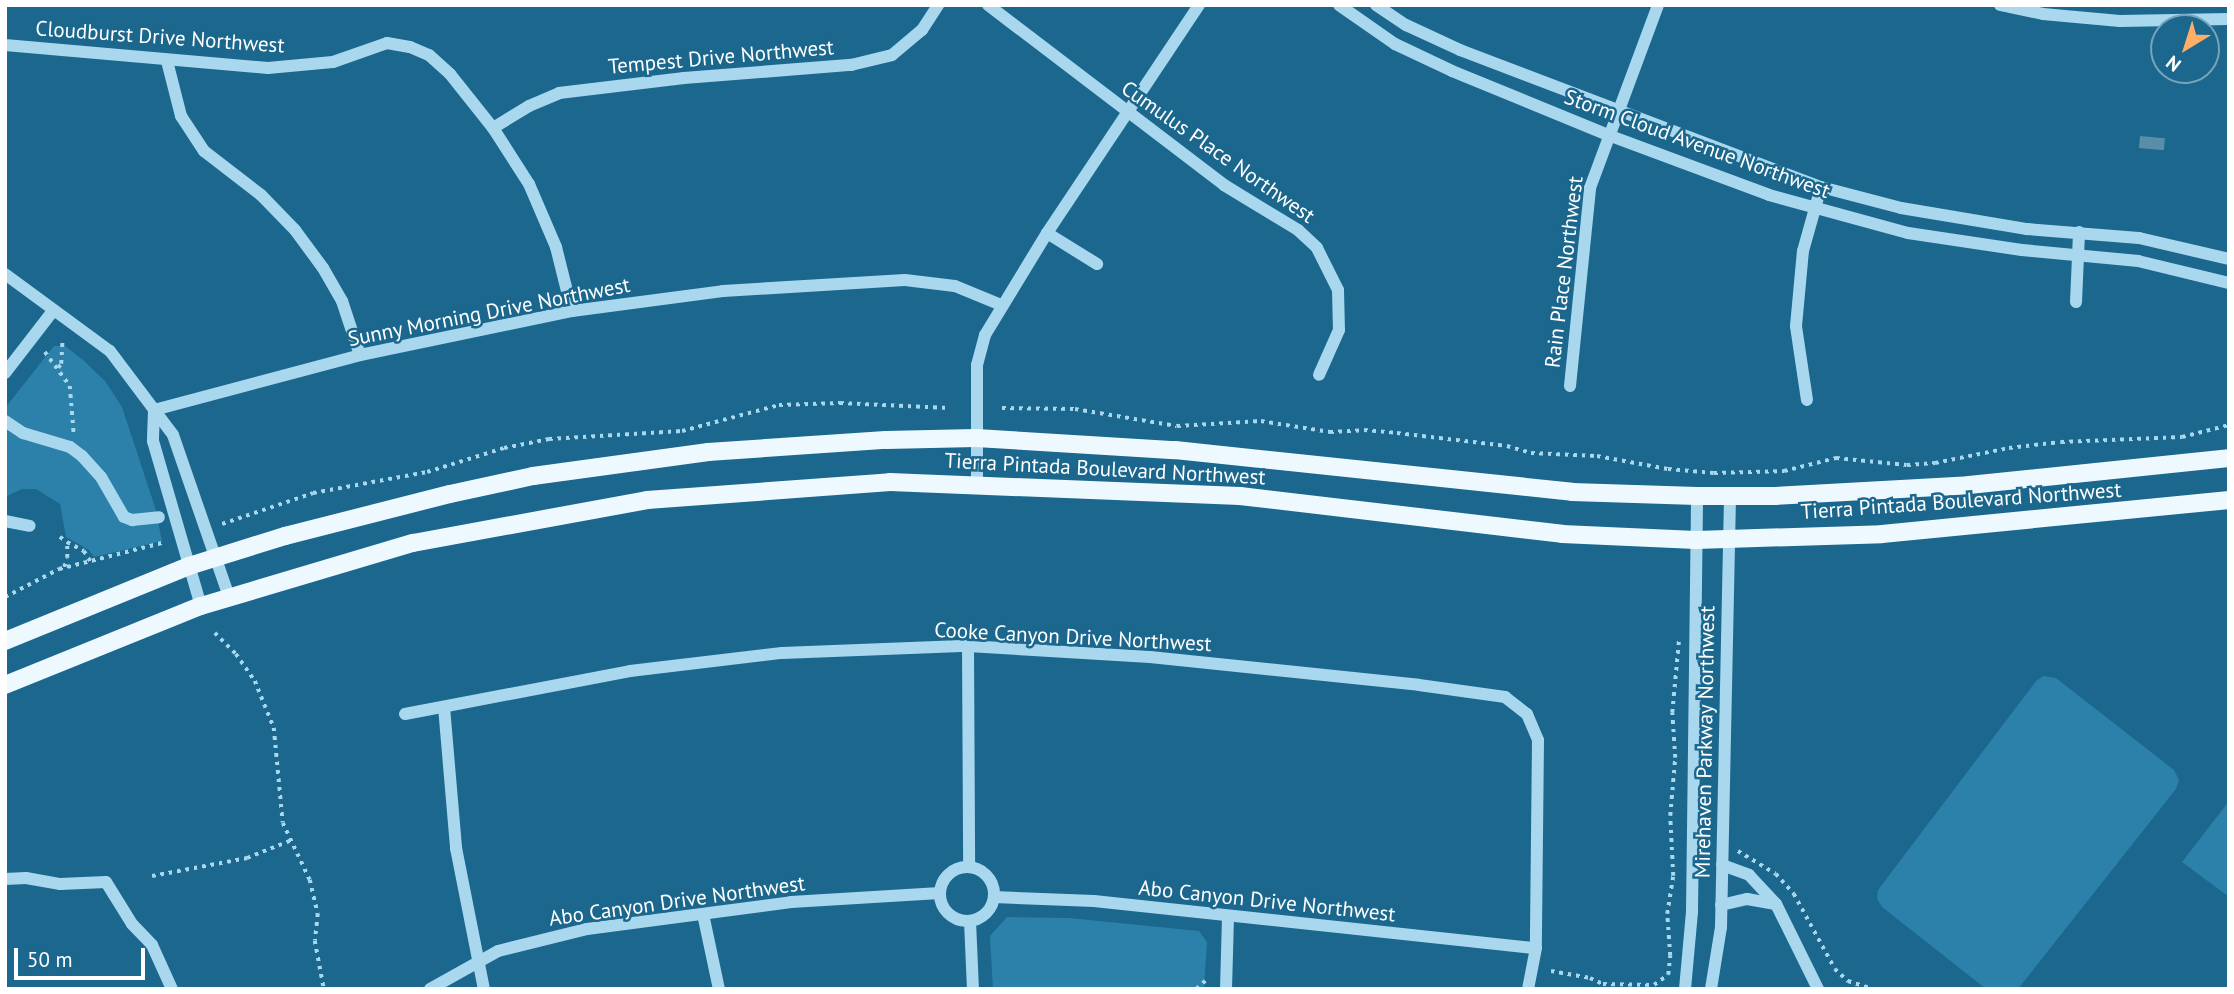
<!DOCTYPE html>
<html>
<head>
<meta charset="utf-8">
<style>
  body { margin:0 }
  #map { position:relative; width:2234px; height:994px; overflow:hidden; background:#1b678d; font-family:"PT Sans",sans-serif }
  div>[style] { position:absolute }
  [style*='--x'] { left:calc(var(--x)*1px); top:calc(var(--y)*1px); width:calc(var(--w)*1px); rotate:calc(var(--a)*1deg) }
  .green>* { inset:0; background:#2b81a9 }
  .water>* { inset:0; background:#5a8ea8; transform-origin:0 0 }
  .path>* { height:3.5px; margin-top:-1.75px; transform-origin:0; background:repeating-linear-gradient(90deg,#a8d7ee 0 3.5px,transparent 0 8.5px) }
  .minor>* { height:12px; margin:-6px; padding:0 6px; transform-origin:6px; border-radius:6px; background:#a8d7ee }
  .minor>.ring { margin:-6px; padding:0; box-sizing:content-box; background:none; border:12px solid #a8d7ee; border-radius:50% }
  .major>* { height:18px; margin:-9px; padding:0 9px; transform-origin:9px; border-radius:9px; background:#eef9ff }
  span { translate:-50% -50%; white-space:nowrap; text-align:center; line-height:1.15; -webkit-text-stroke:5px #1b678d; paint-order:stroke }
  .street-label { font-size:21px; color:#fff }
  .frame { position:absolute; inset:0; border:7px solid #fff; pointer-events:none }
  .north { position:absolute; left:2150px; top:14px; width:70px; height:70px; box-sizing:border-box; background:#1b678d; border:2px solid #76a4bb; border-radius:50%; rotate:218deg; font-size:19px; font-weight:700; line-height:28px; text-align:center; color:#fff }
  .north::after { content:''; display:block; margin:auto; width:24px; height:32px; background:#ffaf65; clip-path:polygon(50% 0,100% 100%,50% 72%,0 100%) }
  .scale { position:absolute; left:14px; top:948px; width:131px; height:32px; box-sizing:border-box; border:4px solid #fff; border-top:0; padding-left:9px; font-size:21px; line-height:24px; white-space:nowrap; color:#fff; -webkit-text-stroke:5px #1b678d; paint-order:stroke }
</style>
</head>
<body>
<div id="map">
  <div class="green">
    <div style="clip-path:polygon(54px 346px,65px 346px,83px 360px,105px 381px,122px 407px,155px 507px,162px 541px,94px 557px,89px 550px,66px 537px,60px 504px,36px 489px,22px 489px,5px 497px,5px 408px)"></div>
    <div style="clip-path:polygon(2043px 676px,2056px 678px,2174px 770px,2179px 780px,2176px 789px,2018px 989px,1986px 989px,1882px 907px,1877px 899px,1878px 890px,2036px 681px)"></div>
    <div style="clip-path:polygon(2229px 801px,2229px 897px,2182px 862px)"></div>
    <div style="clip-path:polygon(1007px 917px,1069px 918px,1199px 931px,1207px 942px,1204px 989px,993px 989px,990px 936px)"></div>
  </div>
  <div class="water">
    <div style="left:2140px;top:136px;width:25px;height:12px;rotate:5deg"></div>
  </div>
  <div class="path">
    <div style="--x:45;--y:352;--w:42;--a:53.7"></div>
    <div style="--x:70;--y:386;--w:49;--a:85.3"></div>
    <div style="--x:58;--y:368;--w:5;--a:-53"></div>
    <div style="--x:61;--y:364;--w:21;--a:-87"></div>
    <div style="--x:1002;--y:408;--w:73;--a:0.8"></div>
    <div style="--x:1075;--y:409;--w:103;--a:9.5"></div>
    <div style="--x:1177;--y:426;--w:84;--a:-3.4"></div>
    <div style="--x:1261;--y:421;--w:70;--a:9.1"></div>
    <div style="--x:1330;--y:432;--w:34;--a:-3"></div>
    <div style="--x:1364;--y:430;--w:33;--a:5"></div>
    <div style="--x:1397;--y:433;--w:111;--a:6.7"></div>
    <div style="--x:1507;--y:446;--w:25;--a:16"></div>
    <div style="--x:1531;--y:453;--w:66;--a:2.6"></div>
    <div style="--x:1597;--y:456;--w:72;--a:10.4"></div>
    <div style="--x:1668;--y:469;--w:46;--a:5"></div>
    <div style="--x:1714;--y:473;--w:70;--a:-1.6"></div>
    <div style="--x:1784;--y:471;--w:54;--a:-14"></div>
    <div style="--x:1836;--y:458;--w:71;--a:5.6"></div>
    <div style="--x:1907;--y:465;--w:28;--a:-4"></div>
    <div style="--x:1935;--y:463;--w:76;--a:-11.5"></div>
    <div style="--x:2009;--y:448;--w:52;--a:-6.6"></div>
    <div style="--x:2061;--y:442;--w:121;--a:-2.4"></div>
    <div style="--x:2182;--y:437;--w:49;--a:-14.3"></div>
    <div style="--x:222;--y:524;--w:96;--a:-18.8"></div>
    <div style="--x:313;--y:493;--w:116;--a:-10.4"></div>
    <div style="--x:427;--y:472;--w:81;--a:-17.3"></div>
    <div style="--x:504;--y:448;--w:46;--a:-11.3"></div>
    <div style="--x:549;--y:439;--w:133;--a:-3.4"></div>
    <div style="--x:682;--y:431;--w:100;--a:-15"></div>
    <div style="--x:779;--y:405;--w:61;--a:-1.9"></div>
    <div style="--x:840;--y:403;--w:109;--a:2.6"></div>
    <div style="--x:60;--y:537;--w:9;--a:36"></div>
    <div style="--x:64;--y:567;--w:9;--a:-72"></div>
    <div style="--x:67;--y:558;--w:16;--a:-90"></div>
    <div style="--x:67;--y:542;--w:19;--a:28"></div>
    <div style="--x:84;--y:551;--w:13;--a:58"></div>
    <div style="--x:5;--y:597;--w:61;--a:-27.4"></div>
    <div style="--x:59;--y:569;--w:110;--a:-14.2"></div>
    <div style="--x:215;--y:633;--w:30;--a:45"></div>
    <div style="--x:236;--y:654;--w:33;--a:55"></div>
    <div style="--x:255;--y:681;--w:51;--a:68"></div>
    <div style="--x:274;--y:728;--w:95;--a:84.6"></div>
    <div style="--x:283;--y:823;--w:63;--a:64.7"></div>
    <div style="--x:310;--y:880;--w:35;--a:77"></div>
    <div style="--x:318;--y:914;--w:27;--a:96"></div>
    <div style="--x:315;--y:941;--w:49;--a:79.4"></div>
    <div style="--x:1738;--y:851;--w:44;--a:31.2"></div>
    <div style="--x:1776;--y:874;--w:27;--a:48"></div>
    <div style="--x:1794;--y:894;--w:85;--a:61.3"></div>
    <div style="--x:1835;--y:969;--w:18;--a:43"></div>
    <div style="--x:1848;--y:981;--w:26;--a:18"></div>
    <div style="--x:152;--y:876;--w:97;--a:-10.7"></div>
    <div style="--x:247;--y:858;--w:48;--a:-21.8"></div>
    <div style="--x:1551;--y:971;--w:40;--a:10"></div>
    <div style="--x:1590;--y:978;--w:14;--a:25"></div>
    <div style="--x:1603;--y:984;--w:51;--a:1.1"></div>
    <div style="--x:1654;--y:985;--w:17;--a:-36"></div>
    <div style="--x:1668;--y:975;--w:19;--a:-84"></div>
    <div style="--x:1670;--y:956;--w:42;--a:-94.1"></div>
    <div style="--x:1667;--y:914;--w:38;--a:-81"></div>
    <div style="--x:1673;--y:876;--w:60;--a:-92.9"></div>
    <div style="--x:1670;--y:816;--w:58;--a:-85.1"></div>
    <div style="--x:1675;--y:758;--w:45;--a:-93.8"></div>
    <div style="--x:1672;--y:713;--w:75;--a:-84.7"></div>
    <div style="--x:1196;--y:989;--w:13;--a:-42"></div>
  </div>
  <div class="minor">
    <div style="--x:988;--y:5;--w:297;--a:37.3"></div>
    <div style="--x:1224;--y:185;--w:87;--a:31.3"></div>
    <div style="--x:1298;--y:230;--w:26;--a:43"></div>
    <div style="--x:1317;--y:248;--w:47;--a:63.4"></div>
    <div style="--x:1338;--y:290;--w:40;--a:88.6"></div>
    <div style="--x:1339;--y:330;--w:49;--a:114"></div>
    <div style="--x:1339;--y:5;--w:68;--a:34.9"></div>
    <div style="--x:1395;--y:44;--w:63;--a:25.3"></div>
    <div style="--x:1452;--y:71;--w:169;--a:22.3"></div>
    <div style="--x:1608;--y:135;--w:172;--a:20.4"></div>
    <div style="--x:1769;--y:195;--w:144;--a:15.3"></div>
    <div style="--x:1908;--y:233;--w:115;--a:8.5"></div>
    <div style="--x:2022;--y:250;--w:117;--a:5.4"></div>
    <div style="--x:2138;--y:261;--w:94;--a:13.6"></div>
    <div style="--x:1376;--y:5;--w:36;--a:34"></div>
    <div style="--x:1406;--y:25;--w:60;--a:24.8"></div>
    <div style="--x:1460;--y:50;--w:386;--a:20.8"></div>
    <div style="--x:1821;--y:187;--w:83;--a:14.7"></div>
    <div style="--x:1901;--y:208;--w:128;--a:9.5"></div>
    <div style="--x:2027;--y:229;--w:112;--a:4.6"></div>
    <div style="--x:2139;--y:238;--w:92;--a:13.1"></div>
    <div style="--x:2000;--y:5;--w:44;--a:11.8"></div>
    <div style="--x:2043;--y:14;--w:77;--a:5.2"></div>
    <div style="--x:2120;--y:21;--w:109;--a:-1.1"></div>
    <div style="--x:5;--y:45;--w:264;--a:5"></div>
    <div style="--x:268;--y:68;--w:65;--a:-5.3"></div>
    <div style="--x:333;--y:62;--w:57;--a:-19.4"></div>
    <div style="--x:387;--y:43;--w:23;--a:10"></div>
    <div style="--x:410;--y:47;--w:21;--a:23"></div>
    <div style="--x:429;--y:55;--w:28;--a:42"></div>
    <div style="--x:450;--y:74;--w:69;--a:51.5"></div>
    <div style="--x:493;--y:128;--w:67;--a:57.3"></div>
    <div style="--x:529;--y:184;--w:69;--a:66.8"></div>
    <div style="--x:556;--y:247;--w:66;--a:76"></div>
    <div style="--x:167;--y:61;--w:57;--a:75.7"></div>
    <div style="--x:181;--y:116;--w:42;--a:56.7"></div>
    <div style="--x:204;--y:151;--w:72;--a:37.7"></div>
    <div style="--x:261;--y:195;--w:49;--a:45.8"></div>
    <div style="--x:295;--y:230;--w:47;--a:53.6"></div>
    <div style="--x:323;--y:268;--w:38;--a:60"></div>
    <div style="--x:342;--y:301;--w:57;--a:71.6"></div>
    <div style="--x:493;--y:128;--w:42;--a:-31.4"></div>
    <div style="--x:529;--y:106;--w:33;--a:-23"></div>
    <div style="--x:559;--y:93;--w:126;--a:-6.8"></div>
    <div style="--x:684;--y:78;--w:168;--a:-4.5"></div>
    <div style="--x:851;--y:65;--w:42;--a:-13.7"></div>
    <div style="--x:892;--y:55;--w:39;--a:-40"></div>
    <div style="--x:922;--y:30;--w:30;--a:-57"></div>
    <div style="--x:1047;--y:233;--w:59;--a:31.8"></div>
    <div style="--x:5;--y:274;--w:130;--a:36.3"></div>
    <div style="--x:110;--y:351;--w:105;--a:53.1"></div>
    <div style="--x:173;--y:435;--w:171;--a:70.9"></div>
    <div style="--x:2076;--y:302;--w:70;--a:-87.5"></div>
    <div style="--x:5;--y:373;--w:78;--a:-52.3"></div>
    <div style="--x:1570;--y:386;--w:199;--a:-84.2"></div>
    <div style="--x:1590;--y:188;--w:195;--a:-69.6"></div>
    <div style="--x:1807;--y:400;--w:75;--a:-98.5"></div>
    <div style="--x:1796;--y:326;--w:75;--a:-84.7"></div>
    <div style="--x:1803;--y:251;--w:66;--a:-74.3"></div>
    <div style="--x:154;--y:410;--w:213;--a:-14.9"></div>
    <div style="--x:360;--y:355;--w:217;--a:-11.7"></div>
    <div style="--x:572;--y:311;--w:152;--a:-7.5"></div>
    <div style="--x:723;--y:291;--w:182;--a:-3.5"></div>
    <div style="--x:905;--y:280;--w:50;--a:6.8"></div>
    <div style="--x:955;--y:286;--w:50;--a:22.4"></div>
    <div style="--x:154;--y:410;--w:31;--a:92"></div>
    <div style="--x:153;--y:441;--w:172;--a:73.8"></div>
    <div style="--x:5;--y:421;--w:22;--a:34"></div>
    <div style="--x:23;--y:433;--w:49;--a:16.6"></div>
    <div style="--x:70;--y:447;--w:15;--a:37"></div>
    <div style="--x:82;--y:456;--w:28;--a:48"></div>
    <div style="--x:101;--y:477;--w:46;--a:60.1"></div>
    <div style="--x:124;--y:517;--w:9;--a:21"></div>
    <div style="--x:132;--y:520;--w:27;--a:-6"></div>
    <div style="--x:977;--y:485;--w:120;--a:-90"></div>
    <div style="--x:977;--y:365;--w:31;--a:-75"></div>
    <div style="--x:985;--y:335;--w:119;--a:-58.7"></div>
    <div style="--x:1047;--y:233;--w:274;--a:-56.3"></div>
    <div style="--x:5;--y:521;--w:25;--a:11"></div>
    <div style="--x:968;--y:646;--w:221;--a:89.7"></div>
    <div style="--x:444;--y:707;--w:142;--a:85.1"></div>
    <div style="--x:456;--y:848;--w:144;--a:78.8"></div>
    <div style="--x:405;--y:714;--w:229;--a:-10.8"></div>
    <div style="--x:630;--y:671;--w:153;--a:-6.8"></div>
    <div style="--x:782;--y:653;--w:186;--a:-2.2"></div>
    <div style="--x:968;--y:646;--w:182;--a:3.5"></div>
    <div style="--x:1150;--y:657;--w:270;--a:5.9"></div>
    <div style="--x:1419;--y:685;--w:87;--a:7.9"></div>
    <div style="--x:1505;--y:697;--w:28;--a:38"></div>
    <div style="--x:1527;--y:714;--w:28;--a:67"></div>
    <div style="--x:1538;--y:740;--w:208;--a:90.6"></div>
    <div style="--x:1536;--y:948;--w:42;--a:101"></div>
    <div style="--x:1722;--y:865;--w:29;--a:20"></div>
    <div style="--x:1749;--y:875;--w:40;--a:47"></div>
    <div class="ring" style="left:940px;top:867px;width:42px;height:42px"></div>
    <div style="--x:5;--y:879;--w:21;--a:-3"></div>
    <div style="--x:26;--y:878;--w:35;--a:10"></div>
    <div style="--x:60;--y:884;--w:46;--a:-2.5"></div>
    <div style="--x:106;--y:882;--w:49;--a:58.2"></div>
    <div style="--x:132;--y:924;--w:29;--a:46"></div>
    <div style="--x:152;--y:945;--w:48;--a:65.6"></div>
    <div style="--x:994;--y:897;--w:100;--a:2.3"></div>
    <div style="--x:1094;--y:901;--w:444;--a:6.1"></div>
    <div style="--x:1721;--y:905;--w:27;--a:-13"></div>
    <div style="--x:1747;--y:899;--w:29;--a:10"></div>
    <div style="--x:1776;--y:904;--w:95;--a:63.7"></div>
    <div style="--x:703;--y:914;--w:77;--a:78"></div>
    <div style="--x:970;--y:921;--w:68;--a:87.5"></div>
    <div style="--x:430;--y:989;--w:78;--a:-29.2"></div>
    <div style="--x:498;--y:951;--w:92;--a:-13.9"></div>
    <div style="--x:587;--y:929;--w:206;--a:-7.5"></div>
    <div style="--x:791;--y:902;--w:149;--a:-3.5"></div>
    <div style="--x:1226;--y:989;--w:73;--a:-88.4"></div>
    <div style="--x:1685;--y:989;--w:77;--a:-84.8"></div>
    <div style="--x:1692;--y:912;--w:416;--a:-89.3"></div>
    <div style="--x:1711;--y:989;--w:63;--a:-80.8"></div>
    <div style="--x:1721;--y:927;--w:431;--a:-88.8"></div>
  </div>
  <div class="major">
    <div style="--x:5;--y:641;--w:199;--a:-22.2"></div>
    <div style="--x:189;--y:566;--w:101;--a:-17.4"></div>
    <div style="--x:285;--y:536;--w:170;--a:-14.3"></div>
    <div style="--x:450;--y:494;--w:85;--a:-12.2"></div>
    <div style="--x:533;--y:476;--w:177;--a:-7.8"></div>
    <div style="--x:708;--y:452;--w:178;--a:-3.9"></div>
    <div style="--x:886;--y:440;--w:90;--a:-1.3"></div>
    <div style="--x:976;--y:438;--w:199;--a:3.5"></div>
    <div style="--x:1175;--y:450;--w:399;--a:6"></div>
    <div style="--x:1572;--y:492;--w:125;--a:1.8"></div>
    <div style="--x:1697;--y:496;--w:78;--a:0"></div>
    <div style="--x:1775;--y:496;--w:194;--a:-3.2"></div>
    <div style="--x:1969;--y:485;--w:261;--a:-5.9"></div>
    <div style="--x:5;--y:685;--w:211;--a:-22"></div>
    <div style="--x:201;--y:606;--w:221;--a:-16.6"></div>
    <div style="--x:413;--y:543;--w:238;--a:-10.4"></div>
    <div style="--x:647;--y:500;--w:244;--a:-4.2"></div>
    <div style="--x:890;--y:482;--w:350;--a:2.3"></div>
    <div style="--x:1240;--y:496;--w:324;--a:6.7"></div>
    <div style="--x:1562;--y:534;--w:134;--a:2.6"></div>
    <div style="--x:1696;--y:540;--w:186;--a:-1.8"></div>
    <div style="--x:1882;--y:534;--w:349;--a:-5.6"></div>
  </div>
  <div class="street-label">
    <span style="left:160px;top:37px;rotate:4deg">Cloudburst Drive Northwest</span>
    <span style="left:721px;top:57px;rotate:-5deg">Tempest Drive Northwest</span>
    <span style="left:1697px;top:144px;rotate:20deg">Storm Cloud Avenue Northwest</span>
    <span style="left:1218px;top:152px;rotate:35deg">Cumulus Place Northwest</span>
    <span style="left:1564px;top:272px;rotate:-83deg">Rain Place Northwest</span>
    <span style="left:489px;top:312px;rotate:-11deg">Sunny Morning Drive Northwest</span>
    <span style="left:1105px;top:469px;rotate:3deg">Tierra Pintada Boulevard Northwest</span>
    <span style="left:1961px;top:501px;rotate:-4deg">Tierra Pintada Boulevard Northwest</span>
    <span style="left:1073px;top:637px;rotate:3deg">Cooke Canyon Drive Northwest</span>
    <span style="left:1705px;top:742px;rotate:-89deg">Mirehaven Parkway Northwest</span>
    <span style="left:677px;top:901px;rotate:-8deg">Abo Canyon Drive Northwest</span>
    <span style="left:1267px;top:901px;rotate:6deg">Abo Canyon Drive Northwest</span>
  </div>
  <div class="frame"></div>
  <div class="north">N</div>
  <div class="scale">50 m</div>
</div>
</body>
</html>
